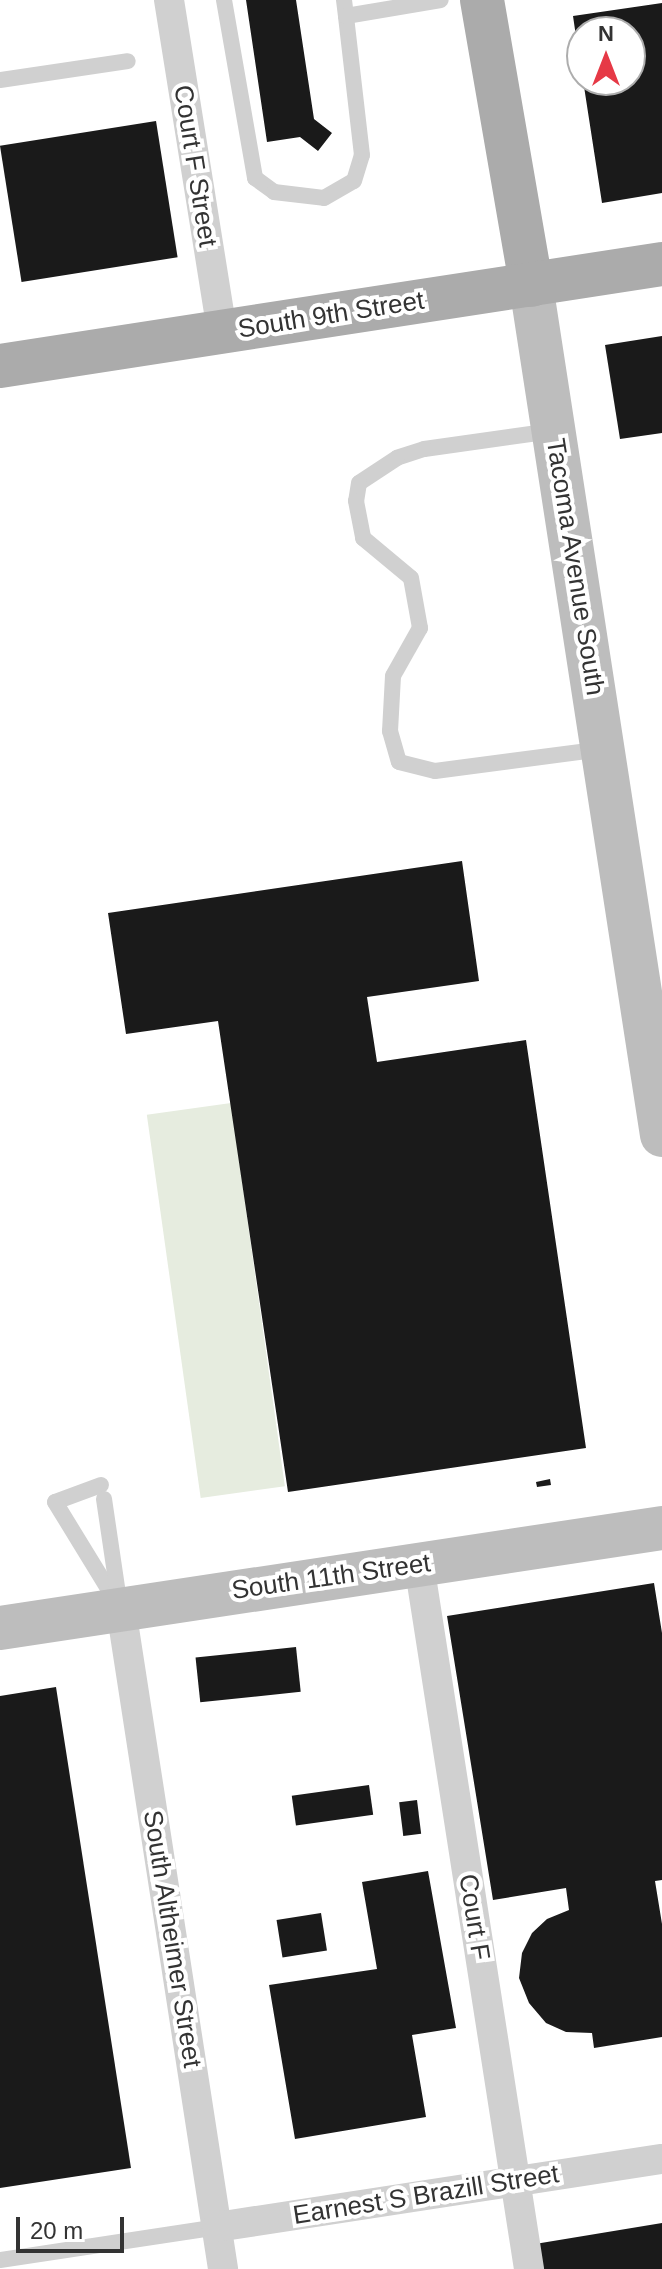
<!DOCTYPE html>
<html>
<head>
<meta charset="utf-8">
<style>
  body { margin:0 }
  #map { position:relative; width:662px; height:2269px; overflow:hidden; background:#fff; font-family:Arial,sans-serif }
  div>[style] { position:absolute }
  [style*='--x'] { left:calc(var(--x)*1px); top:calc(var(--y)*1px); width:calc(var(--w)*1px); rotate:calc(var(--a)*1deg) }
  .green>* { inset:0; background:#e6ecdf; transform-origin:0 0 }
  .building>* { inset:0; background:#1a1a1a; transform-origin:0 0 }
  .lane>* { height:16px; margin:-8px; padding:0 8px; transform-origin:8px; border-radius:8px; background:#d0d0d0 }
  .street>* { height:30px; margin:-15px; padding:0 15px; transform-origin:15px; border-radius:15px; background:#d0d0d0 }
  .secondary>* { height:44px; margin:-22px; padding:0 22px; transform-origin:22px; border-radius:22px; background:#bdbdbd }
  .primary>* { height:44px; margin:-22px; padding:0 22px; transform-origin:22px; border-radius:22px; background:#ababab }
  span { translate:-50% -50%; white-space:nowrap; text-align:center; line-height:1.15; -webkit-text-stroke:8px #fff; paint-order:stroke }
  .street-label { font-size:26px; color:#333 }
  .north { position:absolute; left:566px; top:16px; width:80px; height:80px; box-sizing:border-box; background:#fff; border:2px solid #adadad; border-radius:50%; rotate:0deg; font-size:22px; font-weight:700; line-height:32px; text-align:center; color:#333 }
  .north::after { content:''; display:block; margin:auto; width:28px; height:36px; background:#e63946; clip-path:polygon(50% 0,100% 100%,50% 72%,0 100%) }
  .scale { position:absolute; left:16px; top:2217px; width:108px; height:36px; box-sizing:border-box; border:4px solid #333; border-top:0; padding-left:10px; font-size:24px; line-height:28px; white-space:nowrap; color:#333; -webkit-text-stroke:6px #fff; paint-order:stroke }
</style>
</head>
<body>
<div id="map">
  <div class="green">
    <div style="left:231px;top:1103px;width:387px;height:85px;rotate:82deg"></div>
  </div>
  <div class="building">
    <div style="clip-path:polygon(246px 0,296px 0,314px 119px,332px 133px,318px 151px,300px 137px,267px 142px)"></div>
    <div style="clip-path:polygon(662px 3px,662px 193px,602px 203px,583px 80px,630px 80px,630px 32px,582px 32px,580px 64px,573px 16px)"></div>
    <div style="left:156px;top:121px;width:138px;height:158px;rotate:81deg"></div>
    <div style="clip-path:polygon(662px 336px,662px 433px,620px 439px,605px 345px)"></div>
    <div style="clip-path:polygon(462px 861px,479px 981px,367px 997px,377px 1062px,526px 1040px,586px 1448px,288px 1492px,218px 1021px,126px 1034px,108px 913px)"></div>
    <div style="clip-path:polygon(550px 1479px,551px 1485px,537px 1487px,536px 1482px)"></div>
    <div style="clip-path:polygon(654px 1583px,662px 1633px,662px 1880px,655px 1881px,662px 1924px,662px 2037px,594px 2048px,592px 2033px,566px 2032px,546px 2023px,529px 2003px,519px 1978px,522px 1953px,532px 1933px,547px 1919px,569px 1910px,566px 1888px,493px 1900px,447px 1616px)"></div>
    <div style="left:296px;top:1647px;width:45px;height:101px;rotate:84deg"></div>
    <div style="clip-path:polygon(56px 1687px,131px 2168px,0 2188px,0 1696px)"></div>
    <div style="left:369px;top:1785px;width:30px;height:78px;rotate:82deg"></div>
    <div style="left:417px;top:1800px;width:34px;height:18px;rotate:83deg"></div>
    <div style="clip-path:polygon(428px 1871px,456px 2028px,412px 2035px,426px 2117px,295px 2139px,269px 1985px,377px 1969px,362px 1882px)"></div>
    <div style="left:321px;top:1913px;width:38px;height:45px;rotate:81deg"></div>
    <div style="clip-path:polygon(662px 2223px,662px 2269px,539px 2269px,535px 2244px)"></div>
  </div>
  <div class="lane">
    <div style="--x:224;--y:0;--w:181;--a:80.1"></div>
    <div style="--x:255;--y:178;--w:24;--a:36"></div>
    <div style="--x:274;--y:192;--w:50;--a:6.8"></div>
    <div style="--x:324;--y:198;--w:34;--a:-30"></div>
    <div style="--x:354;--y:181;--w:27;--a:-73"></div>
    <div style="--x:362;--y:155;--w:140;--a:-96.6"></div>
    <div style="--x:344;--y:0;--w:16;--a:83"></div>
    <div style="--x:346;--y:16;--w:96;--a:-9.6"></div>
    <div style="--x:0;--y:80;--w:129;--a:-8.4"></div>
    <div style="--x:552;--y:431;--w:129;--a:172"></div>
    <div style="--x:424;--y:449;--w:28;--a:162"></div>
    <div style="--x:397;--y:458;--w:45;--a:146.7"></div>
    <div style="--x:359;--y:483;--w:18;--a:99"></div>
    <div style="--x:356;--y:501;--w:38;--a:79"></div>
    <div style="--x:363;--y:538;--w:62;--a:39.8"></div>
    <div style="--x:411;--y:578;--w:51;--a:79.8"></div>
    <div style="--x:420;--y:628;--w:55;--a:119.4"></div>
    <div style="--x:393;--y:676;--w:55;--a:93.1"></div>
    <div style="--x:390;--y:731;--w:32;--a:74"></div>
    <div style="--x:399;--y:762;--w:37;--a:14"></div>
    <div style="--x:435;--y:771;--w:168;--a:-7.5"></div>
    <div style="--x:101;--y:1485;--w:49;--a:159.7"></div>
    <div style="--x:55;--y:1502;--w:124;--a:58.5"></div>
    <div style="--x:104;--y:1499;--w:102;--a:81.6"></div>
    <div style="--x:0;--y:2260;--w:219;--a:-8.6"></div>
  </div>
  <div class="street">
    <div style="--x:169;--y:0;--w:336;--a:80.9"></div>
    <div style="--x:419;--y:1564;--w:714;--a:81.13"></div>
    <div style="--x:121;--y:1609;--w:668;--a:81.21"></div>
    <div style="--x:217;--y:2227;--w:450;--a:-8.7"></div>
  </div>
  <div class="secondary">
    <div style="--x:531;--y:285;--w:860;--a:81.24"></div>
    <div style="--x:0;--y:1628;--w:670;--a:-8.59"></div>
  </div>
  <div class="primary">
    <div style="--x:482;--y:0;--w:289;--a:80.2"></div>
    <div style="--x:0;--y:366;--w:670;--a:-8.76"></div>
  </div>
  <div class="street-label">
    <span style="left:195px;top:166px;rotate:81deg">Court F Street</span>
    <span style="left:331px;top:315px;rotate:-9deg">South 9th Street</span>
    <span style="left:575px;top:567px;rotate:81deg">Tacoma Avenue South</span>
    <span style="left:331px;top:1577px;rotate:-8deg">South 11th Street</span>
    <span style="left:474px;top:1917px;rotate:81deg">Court F</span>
    <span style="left:172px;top:1939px;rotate:81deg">South Altheimer Street</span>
    <span style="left:426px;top:2195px;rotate:-9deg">Earnest S Brazill Street</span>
  </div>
  <div class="north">N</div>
  <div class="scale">20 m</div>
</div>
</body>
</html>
